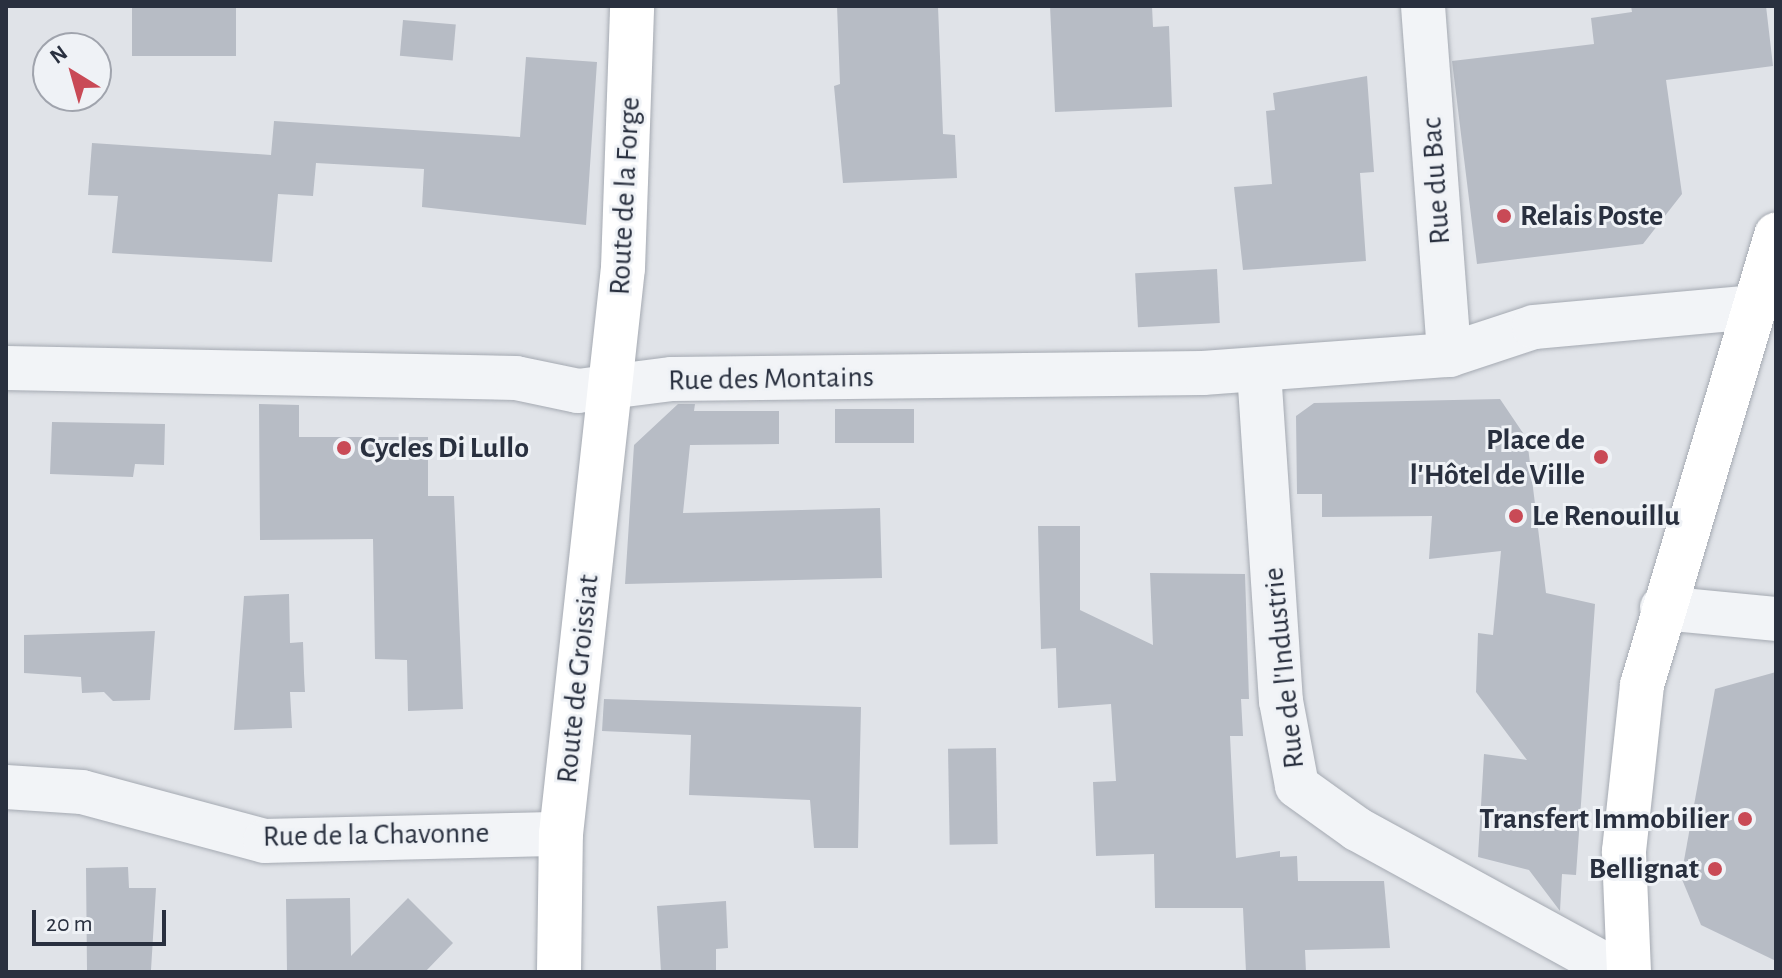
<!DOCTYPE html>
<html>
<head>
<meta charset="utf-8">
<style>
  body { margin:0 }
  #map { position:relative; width:1782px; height:978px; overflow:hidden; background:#e0e3e8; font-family:"Alegreya Sans",sans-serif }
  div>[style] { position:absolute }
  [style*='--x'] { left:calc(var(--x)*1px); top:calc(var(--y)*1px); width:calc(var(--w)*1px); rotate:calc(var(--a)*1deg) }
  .building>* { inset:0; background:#b7bcc5; transform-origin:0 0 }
  .roads { filter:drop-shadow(0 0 2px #a5aab2) drop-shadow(0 0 2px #a5aab2) }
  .minor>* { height:44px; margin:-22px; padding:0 22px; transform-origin:22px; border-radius:22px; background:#f2f4f7 }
  .secondary>* { height:44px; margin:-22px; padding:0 22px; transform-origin:22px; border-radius:22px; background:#fff }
  .dots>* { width:22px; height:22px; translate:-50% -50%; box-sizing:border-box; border:4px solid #eff2f6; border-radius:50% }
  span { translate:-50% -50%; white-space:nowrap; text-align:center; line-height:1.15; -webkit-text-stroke:6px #eff2f6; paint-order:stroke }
  .street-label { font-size:30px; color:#29303f }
  .poi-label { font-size:30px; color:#29303f; font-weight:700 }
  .left { translate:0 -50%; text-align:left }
  .right { translate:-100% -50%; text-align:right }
  .frame { position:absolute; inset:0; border:8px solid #29303f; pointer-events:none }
  .north { position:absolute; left:32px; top:32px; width:80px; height:80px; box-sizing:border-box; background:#eff2f6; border:2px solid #a0a4ad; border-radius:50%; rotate:323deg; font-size:22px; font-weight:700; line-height:32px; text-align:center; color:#29303f }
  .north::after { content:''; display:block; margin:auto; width:28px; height:36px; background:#c94a56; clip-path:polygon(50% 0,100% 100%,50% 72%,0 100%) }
  .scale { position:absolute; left:32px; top:910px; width:134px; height:36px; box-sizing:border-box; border:4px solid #29303f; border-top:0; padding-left:10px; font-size:24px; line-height:28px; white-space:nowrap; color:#29303f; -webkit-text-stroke:6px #eff2f6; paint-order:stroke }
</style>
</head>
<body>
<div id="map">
  <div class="building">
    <div style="left:132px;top:6px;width:104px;height:50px"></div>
    <div style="clip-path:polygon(837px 6px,938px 6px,943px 134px,955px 135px,957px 178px,843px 183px,834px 86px,840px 84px)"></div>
    <div style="clip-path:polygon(1050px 6px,1152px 6px,1153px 27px,1169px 26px,1172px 107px,1055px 112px)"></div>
    <div style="clip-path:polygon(1631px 6px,1766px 6px,1773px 66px,1666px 80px,1682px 194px,1643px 244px,1477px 264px,1452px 61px,1594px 44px,1591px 18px,1632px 12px)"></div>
    <div style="left:403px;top:20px;width:53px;height:36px;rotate:5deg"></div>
    <div style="clip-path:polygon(526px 57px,597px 62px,586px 225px,422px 207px,424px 169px,316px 163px,313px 196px,278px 194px,272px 262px,112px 253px,118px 196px,88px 195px,92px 143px,271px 155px,274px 121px,520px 137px)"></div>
    <div style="clip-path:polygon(1367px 76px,1374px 172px,1360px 173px,1366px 261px,1243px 270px,1234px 187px,1272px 184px,1266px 111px,1275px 110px,1273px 93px)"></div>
    <div style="left:1217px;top:269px;width:54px;height:82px;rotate:87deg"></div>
    <div style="clip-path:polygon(1500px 399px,1527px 439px,1546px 593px,1595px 604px,1576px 875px,1562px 874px,1560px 911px,1529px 870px,1478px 857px,1484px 754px,1527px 760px,1476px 692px,1478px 633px,1493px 635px,1501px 551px,1429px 559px,1432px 516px,1322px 517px,1322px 494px,1297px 494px,1296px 416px,1314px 403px)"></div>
    <div style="clip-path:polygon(259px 404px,299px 405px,299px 437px,428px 437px,428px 496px,454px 496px,463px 709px,408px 711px,407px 660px,375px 659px,373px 539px,260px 540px)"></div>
    <div style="clip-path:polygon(678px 404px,695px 404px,694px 411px,779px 411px,779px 444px,690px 445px,683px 513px,880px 508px,882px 578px,625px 584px,634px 445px)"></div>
    <div style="left:914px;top:409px;width:34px;height:79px;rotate:90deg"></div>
    <div style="clip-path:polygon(52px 422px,165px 424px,164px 465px,135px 464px,133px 477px,50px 474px)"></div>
    <div style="clip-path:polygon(1038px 526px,1080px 526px,1080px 610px,1153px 645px,1150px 573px,1245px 574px,1249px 699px,1241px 699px,1243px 736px,1230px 736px,1236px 858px,1280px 851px,1280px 857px,1297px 856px,1298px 881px,1384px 881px,1390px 948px,1305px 950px,1306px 972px,1246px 972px,1243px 908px,1155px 908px,1154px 854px,1096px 856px,1093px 782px,1116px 781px,1111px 704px,1058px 708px,1056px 648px,1041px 649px)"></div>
    <div style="clip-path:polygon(289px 594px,290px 643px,303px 642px,304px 673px,305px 692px,290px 692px,292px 728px,234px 730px,244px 596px)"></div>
    <div style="clip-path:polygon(155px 631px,150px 700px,113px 701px,104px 692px,82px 693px,81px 677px,24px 673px,24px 635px)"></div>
    <div style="clip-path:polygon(1776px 672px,1776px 961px,1701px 925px,1681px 877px,1715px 689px)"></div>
    <div style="clip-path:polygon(604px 699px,861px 707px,858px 848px,814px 848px,810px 800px,689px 795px,691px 735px,602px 731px)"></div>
    <div style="left:996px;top:748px;width:96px;height:48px;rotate:89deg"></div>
    <div style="clip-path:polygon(128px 867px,129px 888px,156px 888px,151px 970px,87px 971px,86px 868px)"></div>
    <div style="clip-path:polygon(350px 898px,351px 956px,408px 898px,453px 943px,425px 972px,287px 972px,286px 899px)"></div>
    <div style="clip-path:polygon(726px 901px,728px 948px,716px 949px,716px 972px,661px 972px,657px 906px)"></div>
  </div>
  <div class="roads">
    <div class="minor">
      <div style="--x:1423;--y:6;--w:350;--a:85.7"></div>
      <div style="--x:6;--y:368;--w:510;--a:1.12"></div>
      <div style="--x:516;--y:378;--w:63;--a:11.8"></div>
      <div style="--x:578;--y:391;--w:95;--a:-7.3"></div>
      <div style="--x:672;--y:379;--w:531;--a:-0.65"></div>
      <div style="--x:1203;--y:373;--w:247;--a:-4.2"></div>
      <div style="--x:1449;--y:355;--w:89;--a:-18.2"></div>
      <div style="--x:1534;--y:327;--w:220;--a:-5.2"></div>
      <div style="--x:1259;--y:371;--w:331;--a:86.2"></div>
      <div style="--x:1281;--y:701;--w:86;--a:79.3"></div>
      <div style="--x:1297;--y:786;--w:74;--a:35.6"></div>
      <div style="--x:1357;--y:829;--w:298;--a:28.7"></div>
      <div style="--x:1662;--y:608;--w:115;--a:5.5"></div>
      <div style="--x:6;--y:787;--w:76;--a:3.8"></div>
      <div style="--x:82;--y:792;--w:189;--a:15"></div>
      <div style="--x:265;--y:841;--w:296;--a:-1.4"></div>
    </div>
    <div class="secondary">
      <div style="--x:559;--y:972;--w:138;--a:-89.2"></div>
      <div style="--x:561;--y:834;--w:569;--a:-83.75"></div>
      <div style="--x:623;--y:268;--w:262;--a:-88"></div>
      <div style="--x:1629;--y:972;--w:121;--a:-92.4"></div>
      <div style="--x:1624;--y:851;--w:167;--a:-83.8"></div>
      <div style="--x:1642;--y:685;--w:470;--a:-73.4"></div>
    </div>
  </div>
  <div class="dots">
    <div style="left:1504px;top:216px;background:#c94a56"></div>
    <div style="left:344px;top:448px;background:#c94a56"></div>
    <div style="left:1601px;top:457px;background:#c94a56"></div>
    <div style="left:1516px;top:516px;background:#c94a56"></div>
    <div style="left:1745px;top:819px;background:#c94a56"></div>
    <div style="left:1715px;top:869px;background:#c94a56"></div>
  </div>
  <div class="street-label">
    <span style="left:1436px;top:181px;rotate:-94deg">Rue du Bac</span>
    <span style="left:625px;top:196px;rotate:-87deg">Route de la Forge</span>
    <span style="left:771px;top:379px;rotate:-1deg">Rue des Montains</span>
    <span style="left:1284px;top:668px;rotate:-96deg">Rue de l'Industrie</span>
    <span style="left:578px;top:679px;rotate:-84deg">Route de Groissiat</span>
    <span style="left:376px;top:835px;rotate:-1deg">Rue de la Chavonne</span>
  </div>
  <div class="poi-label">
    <span class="left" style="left:1520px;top:216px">Relais Poste</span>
    <span class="right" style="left:1585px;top:457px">Place de<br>l'Hôtel de Ville</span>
    <span class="left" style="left:360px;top:448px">Cycles Di Lullo</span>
    <span class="left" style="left:1532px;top:516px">Le Renouillu</span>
    <span class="right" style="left:1729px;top:819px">Transfert Immobilier</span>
    <span class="right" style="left:1699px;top:869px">Bellignat</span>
  </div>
  <div class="frame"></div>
  <div class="north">N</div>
  <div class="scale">20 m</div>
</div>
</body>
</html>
